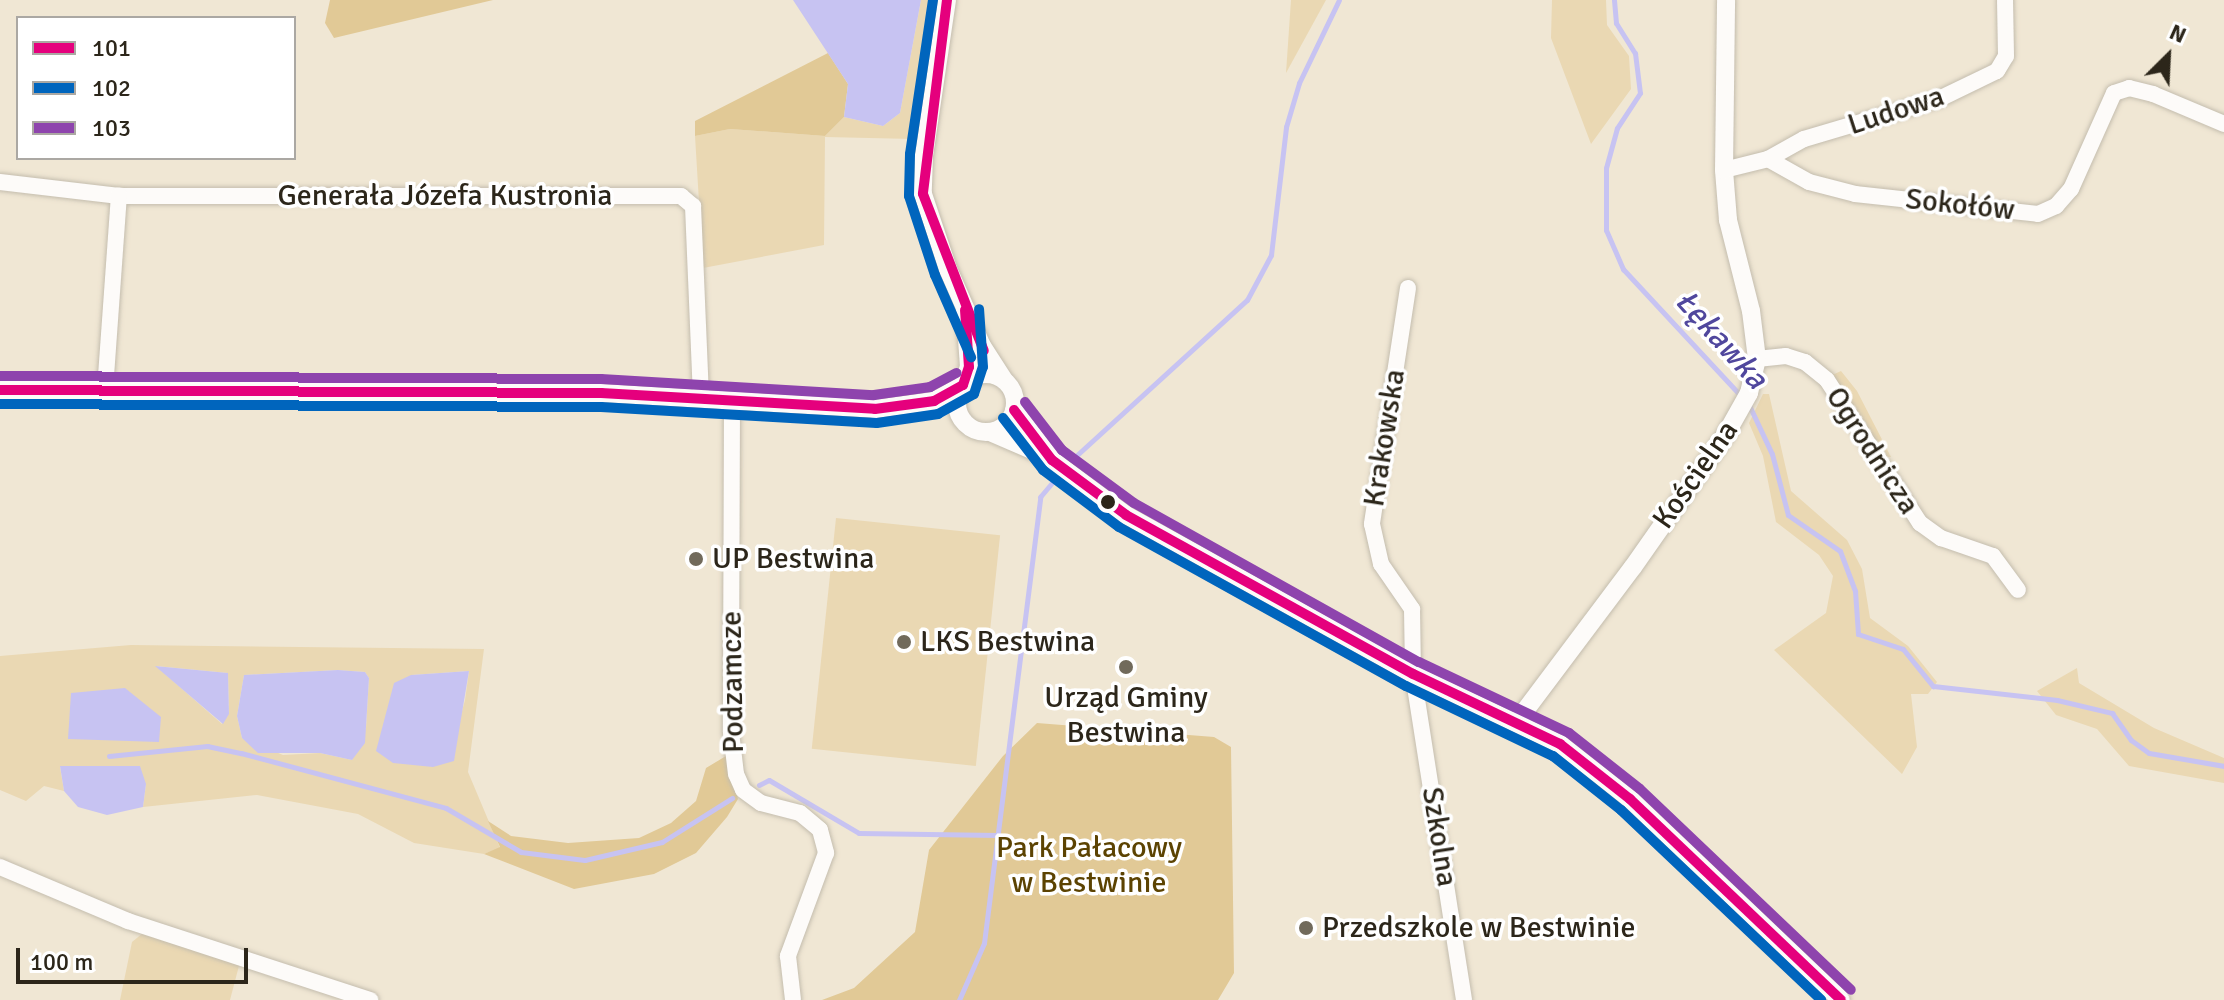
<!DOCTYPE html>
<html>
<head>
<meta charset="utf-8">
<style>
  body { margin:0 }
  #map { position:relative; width:2224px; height:1000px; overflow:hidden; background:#f0e7d4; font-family:Signika,sans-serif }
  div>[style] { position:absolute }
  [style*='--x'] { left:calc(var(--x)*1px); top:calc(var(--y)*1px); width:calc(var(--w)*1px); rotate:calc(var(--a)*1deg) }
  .green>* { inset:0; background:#ead8b3; transform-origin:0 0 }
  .forest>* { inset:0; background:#e1c996 }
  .water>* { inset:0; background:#c7c3f2 }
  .stream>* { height:5px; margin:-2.5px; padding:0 2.5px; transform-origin:2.5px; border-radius:2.5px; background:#c7c3f2 }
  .roads { filter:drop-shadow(0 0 2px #c4bdae) drop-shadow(0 0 2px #c4bdae) }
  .minor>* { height:16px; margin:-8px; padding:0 8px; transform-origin:8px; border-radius:8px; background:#fdfbf9 }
  .tertiary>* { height:18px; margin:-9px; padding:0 9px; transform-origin:9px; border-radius:9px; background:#fdfbf9 }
  .tertiary>.ring { margin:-9px; padding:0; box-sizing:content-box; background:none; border:18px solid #fdfbf9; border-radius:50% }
  .bus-1>* { height:10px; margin:-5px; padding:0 5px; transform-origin:5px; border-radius:5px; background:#e5007d }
  .bus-2>* { height:10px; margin:-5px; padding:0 5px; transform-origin:5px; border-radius:5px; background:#0065bd }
  .bus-3>* { height:10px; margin:-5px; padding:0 5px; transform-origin:5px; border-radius:5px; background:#8e44ad }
  .dots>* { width:22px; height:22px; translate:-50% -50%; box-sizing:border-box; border:4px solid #fff; border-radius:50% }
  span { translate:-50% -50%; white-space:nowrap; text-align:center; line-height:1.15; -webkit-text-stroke:7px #fff; paint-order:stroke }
  .street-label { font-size:30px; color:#2c261a }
  .poi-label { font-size:30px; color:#2c261a }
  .left { translate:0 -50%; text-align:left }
  .park-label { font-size:30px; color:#5c4302 }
  .water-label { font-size:32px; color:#50479d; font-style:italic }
  .legend { position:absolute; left:16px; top:16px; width:280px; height:144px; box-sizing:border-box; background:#fff; border:2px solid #aba8a3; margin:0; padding:10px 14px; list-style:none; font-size:24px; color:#2c261a }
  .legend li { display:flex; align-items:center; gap:16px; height:40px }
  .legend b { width:40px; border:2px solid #aba8a3 }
  .north { position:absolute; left:2128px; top:16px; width:80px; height:80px; -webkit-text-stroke:6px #fff; paint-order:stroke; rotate:24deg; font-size:22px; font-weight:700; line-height:32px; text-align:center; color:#2c261a }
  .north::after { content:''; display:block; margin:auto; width:28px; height:36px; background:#2c261a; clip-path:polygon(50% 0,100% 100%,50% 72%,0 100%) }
  .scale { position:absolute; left:16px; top:948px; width:232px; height:36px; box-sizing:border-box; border:4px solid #2c261a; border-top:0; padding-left:10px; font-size:24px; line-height:28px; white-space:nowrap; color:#2c261a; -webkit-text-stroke:6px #fff; paint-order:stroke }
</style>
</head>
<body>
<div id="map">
  <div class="green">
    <div style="clip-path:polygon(921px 0,934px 0,913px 139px,825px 137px,824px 245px,703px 268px,695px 136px,730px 129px,825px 136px,844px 117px,883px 126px,900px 113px)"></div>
    <div style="clip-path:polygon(1291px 0,1326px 0,1286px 73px)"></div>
    <div style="clip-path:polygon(1552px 0,1606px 0,1607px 25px,1629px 56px,1631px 89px,1591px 144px,1551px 38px)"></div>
    <div style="clip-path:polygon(1841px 371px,1857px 391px,1891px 457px,1883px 457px,1865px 422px,1830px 376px)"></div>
    <div style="clip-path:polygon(1763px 394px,1769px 394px,1791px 491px,1847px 540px,1862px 569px,1870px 618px,1908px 646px,1937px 682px,1928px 694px,1911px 694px,1917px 747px,1902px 774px,1774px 650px,1826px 613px,1833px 576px,1819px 555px,1776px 522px,1763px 456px,1749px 423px)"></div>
    <div style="left:836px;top:518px;width:165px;height:232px;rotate:6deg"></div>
    <div style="clip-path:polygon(evenodd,131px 645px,484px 649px,468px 772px,500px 848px,484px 854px,414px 843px,358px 814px,257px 795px,143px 807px,146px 784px,60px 767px,64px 791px,44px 786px,26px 801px,0 790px,0 656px,131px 645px,156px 666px,228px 673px,229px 713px,222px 724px,156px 666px,131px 645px,338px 670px,365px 672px,369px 678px,366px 728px,352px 760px,320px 753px,283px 755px,242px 738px,237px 716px,244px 675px,338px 670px,131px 645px,469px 671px,465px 700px,457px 730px,411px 675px,469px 671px)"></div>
    <div style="clip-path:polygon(2077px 668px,2079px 683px,2154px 728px,2224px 758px,2224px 783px,2129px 766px,2097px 729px,2056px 715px,2037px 691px)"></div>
    <div style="clip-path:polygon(143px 933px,240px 962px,230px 1000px,120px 1000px,132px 942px)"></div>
  </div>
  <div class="forest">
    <div style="clip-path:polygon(330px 0,493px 0,334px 38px,325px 23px)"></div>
    <div style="clip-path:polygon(828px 53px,848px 84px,844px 117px,825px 136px,730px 129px,695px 136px,695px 121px)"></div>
    <div style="clip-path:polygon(1037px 723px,1214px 737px,1231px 747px,1234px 973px,1218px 1000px,822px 1000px,854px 988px,915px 932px,929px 850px,1003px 756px)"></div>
    <div style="clip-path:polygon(726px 756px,738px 799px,727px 817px,696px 853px,654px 874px,574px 889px,484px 854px,500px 847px,488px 821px,511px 836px,568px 843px,639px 838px,671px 823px,696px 801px,706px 768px)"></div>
  </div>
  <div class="water">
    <div style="clip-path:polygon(793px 0,921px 0,900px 113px,883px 126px,844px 117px,848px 84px)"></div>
    <div style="clip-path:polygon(155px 666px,228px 673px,229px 714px,223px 724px)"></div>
    <div style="clip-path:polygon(338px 670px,365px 672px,369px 678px,365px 743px,352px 760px,320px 753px,258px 753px,242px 738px,237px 716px,244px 675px)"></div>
    <div style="clip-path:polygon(469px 671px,454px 761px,433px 767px,393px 763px,376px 751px,394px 683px,411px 675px)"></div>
    <div style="clip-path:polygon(125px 688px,161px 717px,159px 742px,68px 739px,71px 693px)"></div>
    <div style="clip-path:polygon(60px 766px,140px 766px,146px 784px,143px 807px,107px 815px,78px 807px,64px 791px)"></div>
  </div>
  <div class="stream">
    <div style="--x:1614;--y:0;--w:23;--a:85"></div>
    <div style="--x:1616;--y:23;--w:36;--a:58"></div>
    <div style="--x:1635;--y:53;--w:40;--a:82.9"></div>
    <div style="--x:1640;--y:93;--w:42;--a:123.3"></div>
    <div style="--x:1617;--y:128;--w:41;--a:105.4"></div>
    <div style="--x:1606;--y:168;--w:62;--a:90"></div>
    <div style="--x:1606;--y:230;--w:43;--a:66.4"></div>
    <div style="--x:1623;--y:269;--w:175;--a:47.1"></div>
    <div style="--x:1749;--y:405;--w:54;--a:64.9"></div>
    <div style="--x:1772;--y:454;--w:63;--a:75.3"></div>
    <div style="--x:1788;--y:515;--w:63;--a:34.7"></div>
    <div style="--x:1840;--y:551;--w:43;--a:69.4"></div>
    <div style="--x:1855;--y:591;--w:43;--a:86"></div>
    <div style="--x:1858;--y:634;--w:47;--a:18.4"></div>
    <div style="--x:1903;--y:649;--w:48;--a:51"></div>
    <div style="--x:1933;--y:686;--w:125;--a:6.4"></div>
    <div style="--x:2057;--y:700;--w:57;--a:13.3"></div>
    <div style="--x:2112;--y:713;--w:33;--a:55"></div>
    <div style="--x:2131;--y:740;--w:22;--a:36"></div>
    <div style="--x:2149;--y:753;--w:76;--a:9.8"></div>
    <div style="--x:1066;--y:465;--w:245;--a:-42.4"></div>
    <div style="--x:1247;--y:300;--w:51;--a:-61.9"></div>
    <div style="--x:1271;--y:255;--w:129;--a:-83.3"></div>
    <div style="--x:1286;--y:127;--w:46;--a:-73.5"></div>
    <div style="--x:1299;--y:83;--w:92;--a:-64.3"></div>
    <div style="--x:109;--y:756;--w:99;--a:-5.8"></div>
    <div style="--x:207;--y:746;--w:35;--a:12"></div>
    <div style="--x:241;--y:753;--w:212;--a:15"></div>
    <div style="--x:446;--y:808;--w:87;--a:30.4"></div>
    <div style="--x:521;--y:852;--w:64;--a:7.1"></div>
    <div style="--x:585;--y:860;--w:79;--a:-13.2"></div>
    <div style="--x:662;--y:842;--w:83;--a:-32.2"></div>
    <div style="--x:759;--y:785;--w:11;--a:-27"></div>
    <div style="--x:769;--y:780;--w:104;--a:30.5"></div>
    <div style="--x:859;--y:833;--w:139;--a:0.8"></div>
    <div style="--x:959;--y:1000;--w:62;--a:-66.3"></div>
    <div style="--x:984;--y:943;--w:450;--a:-82.8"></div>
    <div style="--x:1040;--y:497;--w:31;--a:-50"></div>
  </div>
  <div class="roads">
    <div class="minor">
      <div style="--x:1768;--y:159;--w:47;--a:29.3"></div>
      <div style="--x:1809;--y:182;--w:48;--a:14.6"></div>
      <div style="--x:1855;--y:194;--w:184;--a:6.2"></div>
      <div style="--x:2038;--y:214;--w:20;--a:-24"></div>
      <div style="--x:2056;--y:206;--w:23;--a:-49"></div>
      <div style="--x:2071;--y:189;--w:105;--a:-65.9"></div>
      <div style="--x:2114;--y:93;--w:16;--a:-18"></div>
      <div style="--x:2129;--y:88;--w:25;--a:14"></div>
      <div style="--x:2153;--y:94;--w:77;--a:22.9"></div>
      <div style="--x:1724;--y:170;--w:45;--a:-14"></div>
      <div style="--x:1768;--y:159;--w:41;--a:-29.1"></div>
      <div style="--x:1804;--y:139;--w:141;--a:-16.5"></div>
      <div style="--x:1939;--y:99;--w:64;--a:-25.8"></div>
      <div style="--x:1997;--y:71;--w:17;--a:-59"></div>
      <div style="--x:2006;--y:56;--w:56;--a:-91"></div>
      <div style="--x:0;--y:182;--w:120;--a:6.7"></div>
      <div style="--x:119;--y:196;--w:562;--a:0"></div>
      <div style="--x:681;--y:196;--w:16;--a:40"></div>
      <div style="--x:693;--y:206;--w:193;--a:87.6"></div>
      <div style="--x:1408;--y:288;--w:239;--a:98.7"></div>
      <div style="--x:1372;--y:524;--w:41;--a:77.3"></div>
      <div style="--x:1381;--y:564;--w:55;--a:55.4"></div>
      <div style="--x:1412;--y:609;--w:65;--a:89.1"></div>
      <div style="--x:1413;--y:674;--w:330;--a:81.1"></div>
      <div style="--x:1757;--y:359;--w:29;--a:-6"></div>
      <div style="--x:1786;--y:356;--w:20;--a:18"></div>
      <div style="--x:1805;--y:362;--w:28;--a:39"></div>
      <div style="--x:1827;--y:380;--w:171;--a:57"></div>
      <div style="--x:1920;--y:523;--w:26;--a:36"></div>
      <div style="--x:1941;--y:538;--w:55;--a:19.1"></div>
      <div style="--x:1993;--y:556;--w:42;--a:53.7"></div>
      <div style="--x:105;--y:390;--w:195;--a:-85.9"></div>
      <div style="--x:732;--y:402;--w:330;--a:90.2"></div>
      <div style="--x:731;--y:732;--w:42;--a:83.2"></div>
      <div style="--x:736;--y:774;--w:17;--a:66"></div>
      <div style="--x:743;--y:790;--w:22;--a:36"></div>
      <div style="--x:761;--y:803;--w:40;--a:14.4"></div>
      <div style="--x:800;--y:813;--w:26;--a:40"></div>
      <div style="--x:820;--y:830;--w:24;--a:75"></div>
      <div style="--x:826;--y:853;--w:110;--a:110.3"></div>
      <div style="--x:788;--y:956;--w:44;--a:83.5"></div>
      <div style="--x:0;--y:867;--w:139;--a:22.9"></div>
      <div style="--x:128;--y:921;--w:255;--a:18.1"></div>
    </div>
    <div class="tertiary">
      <div style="--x:947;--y:0;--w:158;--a:98.4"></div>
      <div style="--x:924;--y:156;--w:38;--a:92"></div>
      <div style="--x:923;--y:194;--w:79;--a:71.6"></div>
      <div style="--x:948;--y:269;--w:84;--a:66.2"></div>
      <div style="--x:982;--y:346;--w:40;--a:57.1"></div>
      <div class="ring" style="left:957px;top:374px;width:40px;height:40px"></div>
      <div style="--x:0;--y:390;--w:601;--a:0.29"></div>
      <div style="--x:601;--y:393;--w:274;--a:3.3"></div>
      <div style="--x:875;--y:409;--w:60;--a:-7.7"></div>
      <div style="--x:934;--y:401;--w:33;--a:-29"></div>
      <div style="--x:963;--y:385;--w:19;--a:-72"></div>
      <div style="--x:969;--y:367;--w:57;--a:-94"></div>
      <div style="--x:1014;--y:410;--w:63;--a:52.8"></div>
      <div style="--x:1052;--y:460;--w:92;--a:36.6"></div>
      <div style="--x:1126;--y:515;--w:328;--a:29"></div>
      <div style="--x:1413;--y:674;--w:163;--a:25.5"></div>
      <div style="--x:1560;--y:744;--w:89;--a:38.2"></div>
      <div style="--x:1630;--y:799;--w:291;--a:43.6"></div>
      <div style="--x:990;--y:432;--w:53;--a:23.2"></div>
      <div style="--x:1518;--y:720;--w:191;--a:-53.1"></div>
      <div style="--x:1633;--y:567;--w:162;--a:-55"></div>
      <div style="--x:1726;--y:434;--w:47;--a:-60.7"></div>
      <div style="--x:1749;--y:393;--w:35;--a:-77"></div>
      <div style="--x:1757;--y:359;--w:48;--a:-97.1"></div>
      <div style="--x:1751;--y:311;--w:94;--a:-104.2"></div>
      <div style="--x:1728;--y:220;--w:50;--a:-94.6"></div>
      <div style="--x:1724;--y:170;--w:170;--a:-89.3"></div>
    </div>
  </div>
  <div class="bus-1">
    <div style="--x:947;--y:0;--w:195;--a:97.1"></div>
    <div style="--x:923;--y:194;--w:168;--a:68.8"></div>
    <div style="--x:0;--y:390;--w:601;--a:0.29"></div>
    <div style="--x:601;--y:393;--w:274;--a:3.3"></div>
    <div style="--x:875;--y:409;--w:60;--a:-7.7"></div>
    <div style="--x:934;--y:401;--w:33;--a:-29"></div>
    <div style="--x:963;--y:385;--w:19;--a:-72"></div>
    <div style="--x:969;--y:367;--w:57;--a:-94"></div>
    <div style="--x:1014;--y:410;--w:63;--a:52.8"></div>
    <div style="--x:1052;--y:460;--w:92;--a:36.6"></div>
    <div style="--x:1126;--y:515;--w:328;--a:29"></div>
    <div style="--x:1413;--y:674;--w:163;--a:25.5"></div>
    <div style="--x:1560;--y:744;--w:89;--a:38.2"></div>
    <div style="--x:1630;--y:799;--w:291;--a:43.6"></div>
  </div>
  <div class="bus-2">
    <div style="--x:933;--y:0;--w:156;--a:98.5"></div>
    <div style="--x:910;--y:154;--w:42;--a:91.4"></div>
    <div style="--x:909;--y:196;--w:83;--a:71.8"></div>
    <div style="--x:935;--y:275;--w:90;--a:66.3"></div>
    <div style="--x:0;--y:404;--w:601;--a:0.29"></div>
    <div style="--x:601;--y:407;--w:276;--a:3.3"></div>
    <div style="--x:877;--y:423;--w:62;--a:-8.4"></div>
    <div style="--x:938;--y:414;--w:41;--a:-29.1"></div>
    <div style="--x:974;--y:394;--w:28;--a:-72"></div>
    <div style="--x:983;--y:367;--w:58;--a:-93.9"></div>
    <div style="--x:1003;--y:418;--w:66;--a:52.4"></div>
    <div style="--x:1043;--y:470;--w:95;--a:36.9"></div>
    <div style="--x:1119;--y:527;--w:328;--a:29"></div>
    <div style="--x:1406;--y:686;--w:163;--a:25.5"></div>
    <div style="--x:1553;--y:756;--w:87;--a:38.5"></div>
    <div style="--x:1621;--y:810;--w:276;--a:43.5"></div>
  </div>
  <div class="bus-3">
    <div style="--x:0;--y:376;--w:601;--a:0.29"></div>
    <div style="--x:601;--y:379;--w:273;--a:3.4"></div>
    <div style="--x:874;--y:395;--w:57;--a:-8.1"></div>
    <div style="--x:930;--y:387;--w:30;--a:-28"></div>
    <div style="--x:1025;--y:402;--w:61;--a:52.4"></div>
    <div style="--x:1062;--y:450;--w:89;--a:36.4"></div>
    <div style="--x:1134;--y:503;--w:326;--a:29.2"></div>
    <div style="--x:1419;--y:662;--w:166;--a:25.3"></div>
    <div style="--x:1569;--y:733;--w:90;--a:38.3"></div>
    <div style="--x:1640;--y:789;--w:291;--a:43.6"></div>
  </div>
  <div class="dots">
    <div style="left:1108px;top:502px;background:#2c261a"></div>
    <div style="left:696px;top:559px;background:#716a5b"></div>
    <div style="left:904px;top:642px;background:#716a5b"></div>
    <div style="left:1126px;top:667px;background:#716a5b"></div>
    <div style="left:1306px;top:928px;background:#716a5b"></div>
  </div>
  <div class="street-label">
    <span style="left:1896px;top:111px;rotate:-18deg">Ludowa</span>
    <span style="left:445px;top:196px">Generała Józefa Kustronia</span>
    <span style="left:1960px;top:205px;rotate:6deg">Sokołów</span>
    <span style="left:1385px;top:438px;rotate:-81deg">Krakowska</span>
    <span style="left:1872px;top:451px;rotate:57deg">Ogrodnicza</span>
    <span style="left:1696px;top:475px;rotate:-55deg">Kościelna</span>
    <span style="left:733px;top:682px;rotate:-91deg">Podzamcze</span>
    <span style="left:1439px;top:837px;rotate:81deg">Szkolna</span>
  </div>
  <div class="poi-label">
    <span class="left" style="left:712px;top:559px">UP Bestwina</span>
    <span class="left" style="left:920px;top:642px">LKS Bestwina</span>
    <span style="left:1126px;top:715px">Urząd Gminy<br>Bestwina</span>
    <span class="left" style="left:1322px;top:928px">Przedszkole w Bestwinie</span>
  </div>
  <div class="park-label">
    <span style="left:1089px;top:865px">Park Pałacowy<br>w Bestwinie</span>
  </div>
  <div class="water-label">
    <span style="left:1721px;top:340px;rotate:48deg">Łękawka</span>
  </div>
  <ul class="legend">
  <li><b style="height:10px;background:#e5007d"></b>101</li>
  <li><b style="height:10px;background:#0065bd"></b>102</li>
  <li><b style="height:10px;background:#8e44ad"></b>103</li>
  </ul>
  <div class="north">N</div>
  <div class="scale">100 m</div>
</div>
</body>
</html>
